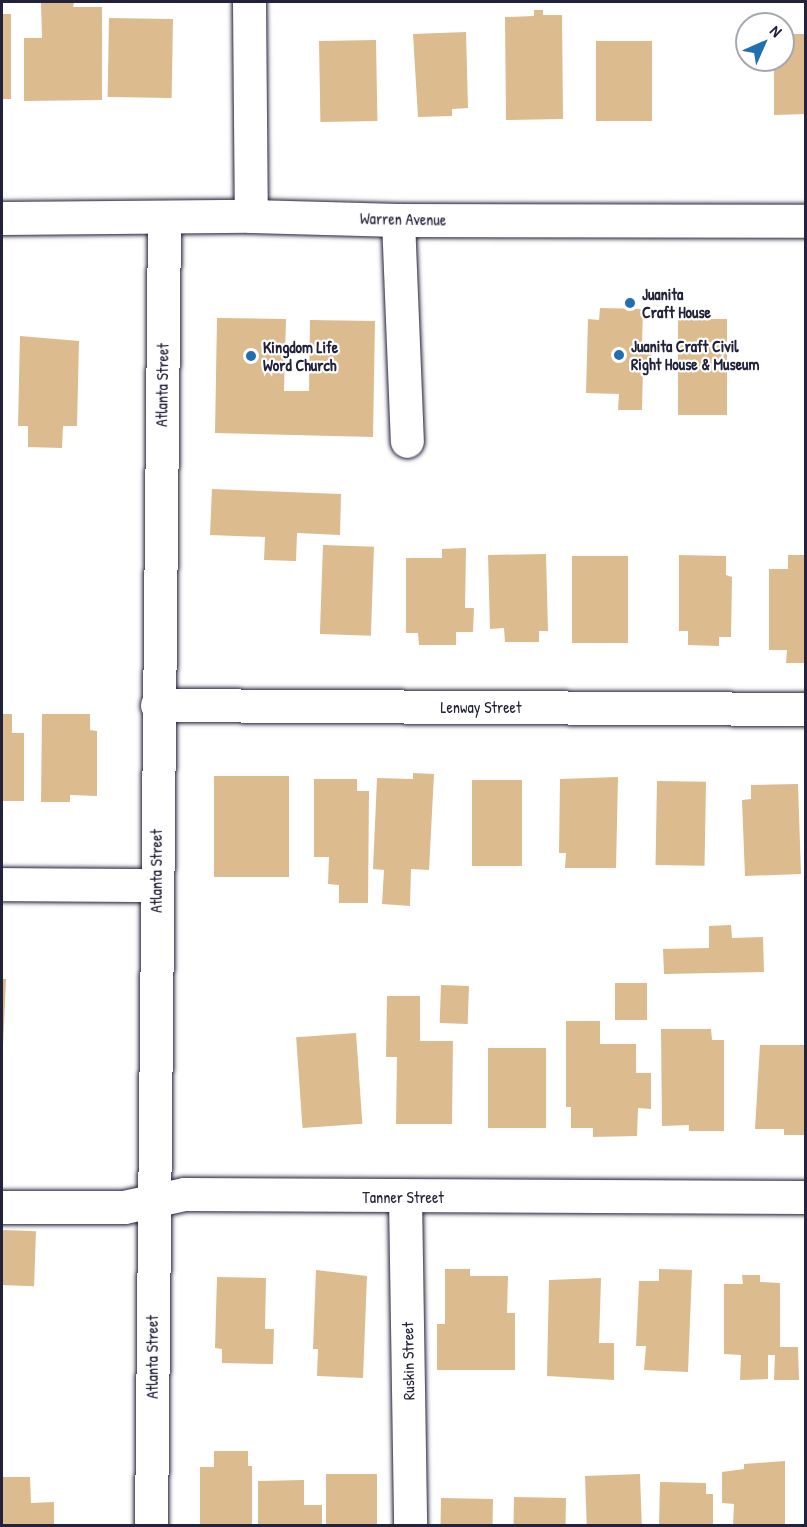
<!DOCTYPE html>
<html>
<head>
<meta charset="utf-8">
<style>
  body { margin:0 }
  #map { position:relative; width:807px; height:1527px; overflow:hidden; background:#fff; font-family:"Patrick Hand",sans-serif }
  div>[style] { position:absolute }
  [style*='--x'] { left:calc(var(--x)*1px); top:calc(var(--y)*1px); width:calc(var(--w)*1px); rotate:calc(var(--a)*1deg) }
  .building>* { inset:0; background:#dcbb8e; transform-origin:0 0 }
  .roads { filter:drop-shadow(0 0 2px #22223b) drop-shadow(0 0 2px #22223b) }
  .minor>* { height:33px; margin:-16.5px; padding:0 16.5px; transform-origin:16.5px; border-radius:16.5px; background:#fff }
  .dots>* { width:16px; height:16px; translate:-50% -50%; box-sizing:border-box; border:3px solid #fff; border-radius:50% }
  span { translate:-50% -50%; white-space:nowrap; text-align:center; line-height:1.15; -webkit-text-stroke:4.5px #fff; paint-order:stroke }
  .street-label { font-size:16px; color:#22223b }
  .poi-label { font-size:16px; color:#22223b; font-weight:700 }
  .left { translate:0 -50%; text-align:left }
  .frame { position:absolute; inset:0; border:3px solid #22223b; pointer-events:none }
  .north { position:absolute; left:735px; top:12px; width:60px; height:60px; box-sizing:border-box; background:#fff; border:2px solid #a7a7b1; border-radius:50%; rotate:45deg; font-size:16px; font-weight:700; line-height:24px; text-align:center; color:#22223b }
  .north::after { content:''; display:block; margin:auto; width:21px; height:27px; background:#1f6fb2; clip-path:polygon(50% 0,100% 100%,50% 72%,0 100%) }
</style>
</head>
<body>
<div id="map">
  <div class="building">
    <div style="clip-path:polygon(41px 2px,74px 2px,73px 7px,102px 7px,102px 100px,24px 101px,24px 38px,42px 38px)"></div>
    <div style="clip-path:polygon(534px 10px,543px 10px,543px 15px,562px 15px,563px 119px,506px 120px,505px 17px,534px 16px)"></div>
    <div style="left:2px;top:14px;width:9px;height:85px"></div>
    <div style="left:109px;top:18px;width:64px;height:79px;rotate:1deg"></div>
    <div style="clip-path:polygon(466px 32px,468px 108px,452px 109px,452px 116px,418px 117px,413px 34px)"></div>
    <div style="clip-path:polygon(783px 34px,806px 34px,806px 114px,774px 115px,774px 60px,783px 60px)"></div>
    <div style="left:376px;top:40px;width:81px;height:57px;rotate:89deg"></div>
    <div style="left:596px;top:41px;width:56px;height:80px"></div>
    <div style="clip-path:polygon(600px 308px,643px 309px,642px 344px,652px 344px,651px 366px,643px 366px,642px 410px,618px 410px,619px 394px,586px 393px,588px 319px,599px 320px)"></div>
    <div style="clip-path:polygon(217px 318px,286px 319px,284px 391px,309px 391px,310px 320px,375px 321px,373px 437px,215px 433px)"></div>
    <div style="left:678px;top:319px;width:49px;height:96px"></div>
    <div style="clip-path:polygon(20px 336px,79px 341px,77px 426px,63px 426px,62px 448px,28px 447px,28px 426px,18px 426px)"></div>
    <div style="clip-path:polygon(212px 489px,341px 494px,340px 535px,297px 533px,296px 561px,264px 560px,265px 537px,210px 535px)"></div>
    <div style="left:323px;top:545px;width:51px;height:89px;rotate:2deg"></div>
    <div style="clip-path:polygon(466px 548px,465px 608px,474px 608px,473px 632px,456px 632px,456px 645px,419px 645px,418px 633px,406px 633px,406px 558px,442px 558px,442px 549px)"></div>
    <div style="clip-path:polygon(546px 554px,548px 631px,539px 631px,539px 642px,505px 642px,504px 628px,490px 629px,488px 555px)"></div>
    <div style="clip-path:polygon(679px 555px,726px 556px,726px 575px,732px 577px,731px 637px,719px 637px,719px 646px,688px 645px,688px 631px,679px 631px)"></div>
    <div style="clip-path:polygon(788px 555px,806px 555px,806px 663px,786px 663px,787px 650px,769px 650px,769px 569px,788px 569px)"></div>
    <div style="left:572px;top:556px;width:56px;height:87px"></div>
    <div style="clip-path:polygon(2px 714px,12px 714px,12px 733px,24px 733px,24px 801px,2px 801px)"></div>
    <div style="clip-path:polygon(42px 714px,90px 714px,90px 730px,97px 731px,97px 796px,70px 795px,70px 802px,41px 802px)"></div>
    <div style="clip-path:polygon(413px 773px,434px 774px,429px 870px,411px 869px,410px 906px,382px 904px,384px 870px,373px 869px,377px 778px,413px 779px)"></div>
    <div style="left:214px;top:776px;width:75px;height:101px"></div>
    <div style="clip-path:polygon(618px 777px,616px 868px,565px 868px,566px 853px,559px 853px,560px 779px)"></div>
    <div style="clip-path:polygon(314px 779px,357px 779px,357px 791px,369px 791px,368px 903px,339px 903px,339px 885px,328px 884px,329px 857px,314px 857px)"></div>
    <div style="left:472px;top:780px;width:50px;height:86px"></div>
    <div style="left:657px;top:781px;width:49px;height:84px;rotate:1deg"></div>
    <div style="clip-path:polygon(798px 784px,801px 874px,745px 876px,742px 800px,751px 799px,751px 785px)"></div>
    <div style="clip-path:polygon(731px 925px,732px 938px,763px 937px,764px 972px,664px 974px,663px 949px,709px 948px,709px 926px)"></div>
    <div style="clip-path:polygon(2px 979px,6px 979px,3px 1046px,2px 1046px)"></div>
    <div style="left:615px;top:983px;width:32px;height:37px"></div>
    <div style="left:441px;top:985px;width:28px;height:38px;rotate:2deg"></div>
    <div style="clip-path:polygon(387px 996px,420px 996px,420px 1041px,453px 1041px,452px 1124px,396px 1124px,397px 1057px,386px 1057px)"></div>
    <div style="clip-path:polygon(566px 1021px,600px 1021px,600px 1044px,636px 1044px,636px 1073px,651px 1073px,651px 1109px,638px 1108px,637px 1136px,593px 1137px,593px 1128px,571px 1128px,571px 1107px,566px 1107px)"></div>
    <div style="clip-path:polygon(661px 1029px,711px 1029px,712px 1040px,724px 1040px,724px 1131px,689px 1131px,689px 1125px,662px 1126px)"></div>
    <div style="left:356px;top:1033px;width:91px;height:60px;rotate:86deg"></div>
    <div style="clip-path:polygon(760px 1045px,806px 1045px,806px 1135px,784px 1135px,784px 1129px,755px 1129px)"></div>
    <div style="left:488px;top:1048px;width:58px;height:80px"></div>
    <div style="left:2px;top:1230px;width:34px;height:55px;rotate:2deg"></div>
    <div style="clip-path:polygon(445px 1269px,470px 1269px,470px 1276px,508px 1276px,507px 1313px,515px 1313px,515px 1370px,437px 1370px,437px 1324px,445px 1324px)"></div>
    <div style="clip-path:polygon(659px 1269px,692px 1270px,688px 1372px,644px 1370px,646px 1346px,636px 1346px,639px 1281px,659px 1281px)"></div>
    <div style="clip-path:polygon(316px 1270px,367px 1276px,363px 1378px,317px 1376px,318px 1349px,313px 1349px)"></div>
    <div style="clip-path:polygon(742px 1275px,760px 1275px,760px 1282px,780px 1283px,780px 1347px,798px 1347px,799px 1380px,774px 1380px,775px 1355px,768px 1355px,768px 1379px,740px 1380px,741px 1355px,724px 1354px,724px 1284px,743px 1284px)"></div>
    <div style="clip-path:polygon(217px 1277px,266px 1278px,265px 1329px,274px 1329px,273px 1364px,222px 1363px,222px 1349px,215px 1348px)"></div>
    <div style="clip-path:polygon(601px 1278px,599px 1343px,614px 1343px,614px 1380px,547px 1376px,549px 1280px)"></div>
    <div style="clip-path:polygon(214px 1451px,248px 1451px,248px 1466px,252px 1466px,252px 1526px,200px 1526px,200px 1467px,214px 1467px)"></div>
    <div style="clip-path:polygon(785px 1461px,785px 1526px,733px 1526px,734px 1504px,722px 1503px,722px 1472px,744px 1469px,744px 1464px)"></div>
    <div style="left:326px;top:1474px;width:51px;height:52px"></div>
    <div style="left:640px;top:1474px;width:52px;height:55px;rotate:88deg"></div>
    <div style="clip-path:polygon(2px 1477px,30px 1477px,31px 1503px,54px 1502px,54px 1526px,2px 1526px)"></div>
    <div style="clip-path:polygon(304px 1480px,304px 1505px,322px 1505px,322px 1526px,258px 1526px,258px 1481px)"></div>
    <div style="clip-path:polygon(660px 1482px,706px 1483px,706px 1494px,713px 1494px,713px 1526px,659px 1526px)"></div>
    <div style="left:514px;top:1497px;width:52px;height:29px;rotate:1deg"></div>
    <div style="left:441px;top:1498px;width:52px;height:28px;rotate:1deg"></div>
  </div>
  <div class="roads">
    <div class="minor">
      <div style="--x:249;--y:2;--w:214;--a:89.5"></div>
      <div style="--x:2;--y:218;--w:249;--a:-0.5"></div>
      <div style="--x:251;--y:216;--w:147;--a:1.6"></div>
      <div style="--x:398;--y:220;--w:408;--a:0.1"></div>
      <div style="--x:398;--y:220;--w:221;--a:87.7"></div>
      <div style="--x:157;--y:705;--w:649;--a:0.35"></div>
      <div style="--x:2;--y:884;--w:154;--a:0.4"></div>
      <div style="--x:405;--y:1197;--w:329;--a:89.1"></div>
      <div style="--x:2;--y:1207;--w:122;--a:0"></div>
      <div style="--x:124;--y:1207;--w:61;--a:-12.2"></div>
      <div style="--x:184;--y:1194;--w:622;--a:0.28"></div>
      <div style="--x:151;--y:1526;--w:1309;--a:-89.43"></div>
    </div>
  </div>
  <div class="dots">
    <div style="left:630px;top:303px;background:#1f6fb2"></div>
    <div style="left:619px;top:355px;background:#1f6fb2"></div>
    <div style="left:251px;top:356px;background:#1f6fb2"></div>
  </div>
  <div class="street-label">
    <span style="left:403px;top:219px;rotate:1deg">Warren Avenue</span>
    <span style="left:162px;top:385px;rotate:-89deg">Atlanta Street</span>
    <span style="left:481px;top:707px">Lenway Street</span>
    <span style="left:156px;top:871px;rotate:-90deg">Atlanta Street</span>
    <span style="left:403px;top:1197px">Tanner Street</span>
    <span style="left:152px;top:1357px;rotate:-90deg">Atlanta Street</span>
    <span style="left:408px;top:1361px;rotate:-91deg">Ruskin Street</span>
  </div>
  <div class="poi-label">
    <span class="left" style="left:642px;top:303px">Juanita<br>Craft House</span>
    <span class="left" style="left:631px;top:355px">Juanita Craft Civil<br>Right House &amp; Museum</span>
    <span class="left" style="left:263px;top:356px">Kingdom Life<br>Word Church</span>
  </div>
  <div class="frame"></div>
  <div class="north">N</div>
</div>
</body>
</html>
